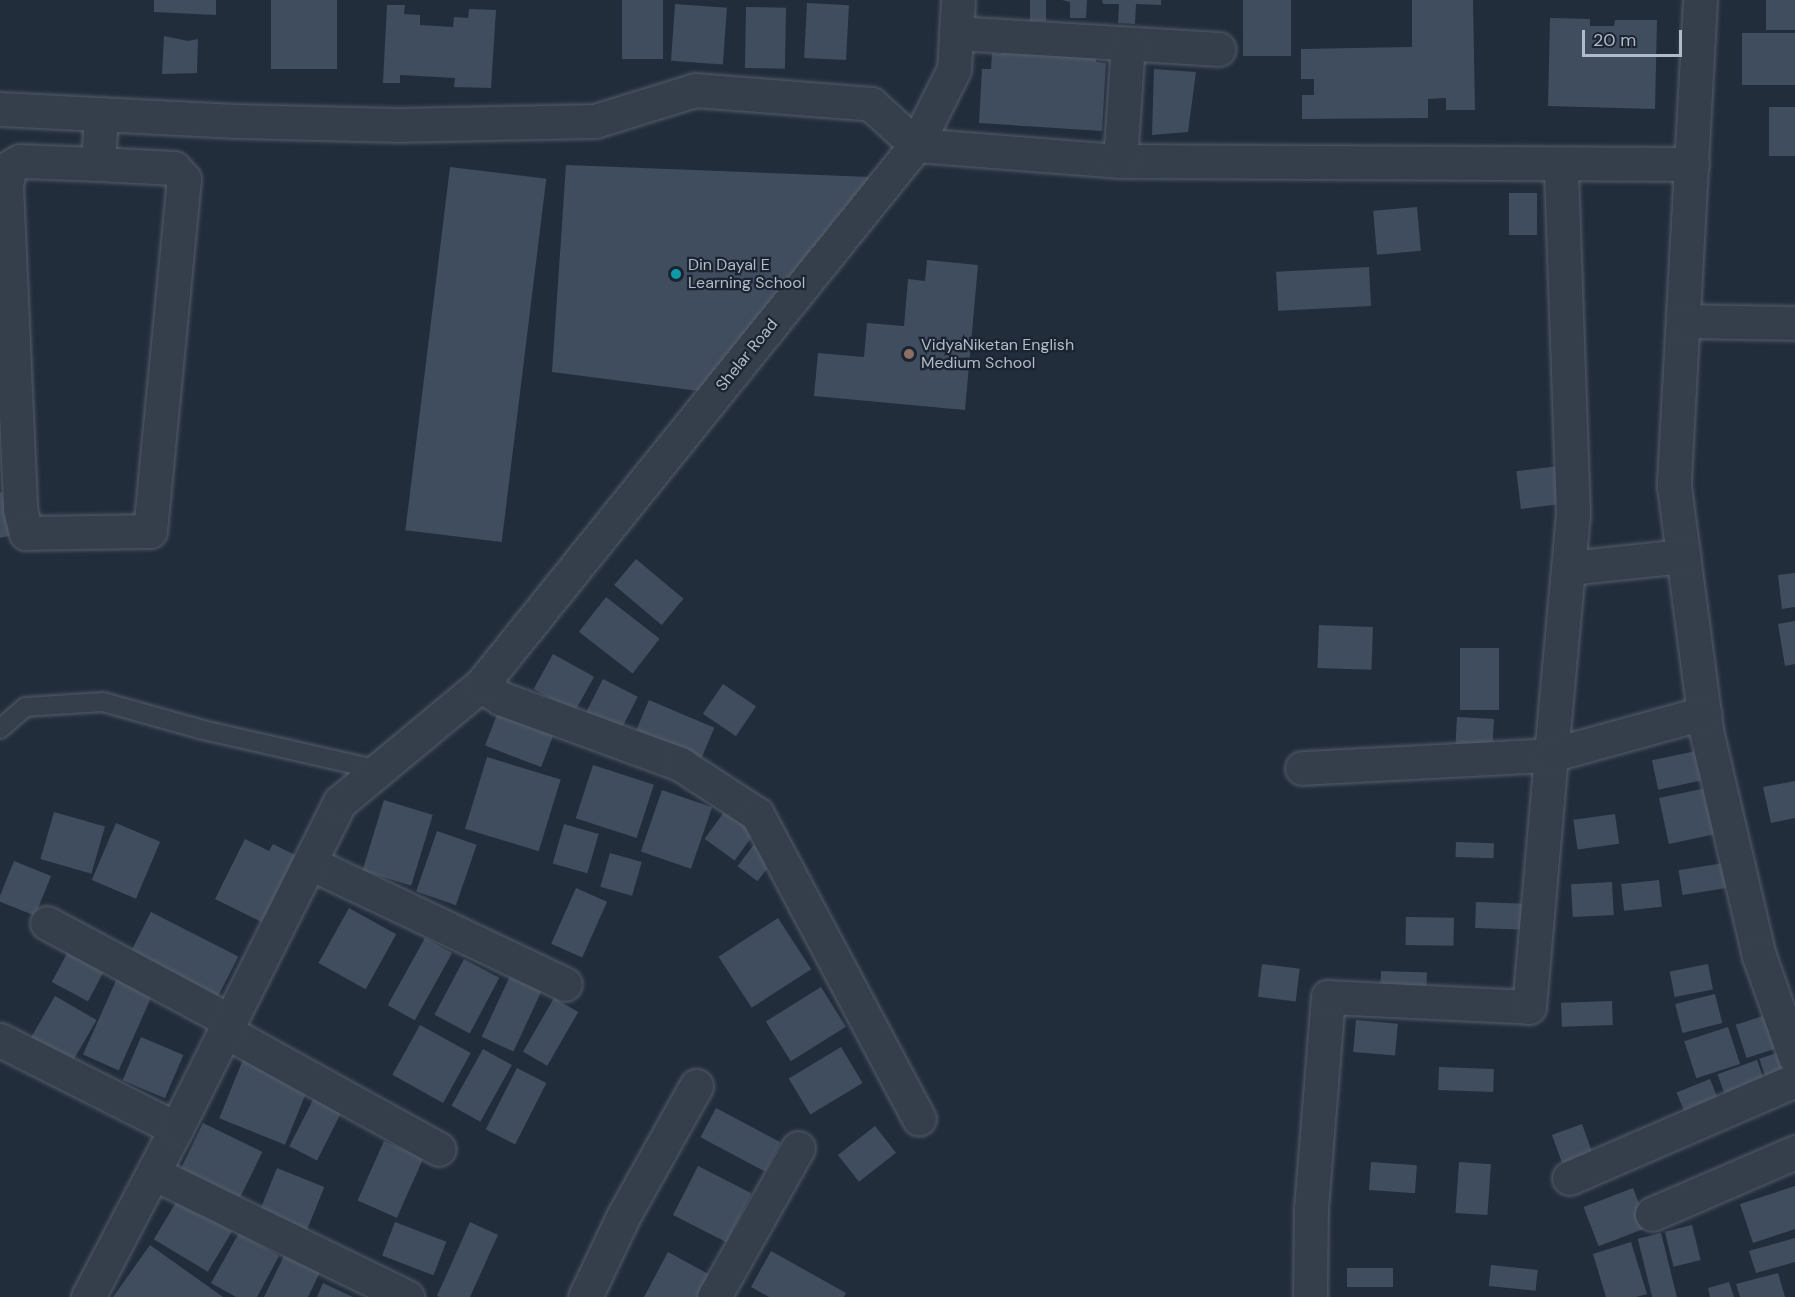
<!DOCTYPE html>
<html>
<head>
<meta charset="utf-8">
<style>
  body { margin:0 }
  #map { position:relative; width:1795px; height:1297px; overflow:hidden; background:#222d3c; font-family:"DM Sans",sans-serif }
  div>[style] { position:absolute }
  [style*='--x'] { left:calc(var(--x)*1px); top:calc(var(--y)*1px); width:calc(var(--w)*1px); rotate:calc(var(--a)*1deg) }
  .building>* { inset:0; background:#404d5e; transform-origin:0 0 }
  .roads { filter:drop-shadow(0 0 2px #545d6a) drop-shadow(0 0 2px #545d6a) }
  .service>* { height:18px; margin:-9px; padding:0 9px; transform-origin:9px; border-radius:9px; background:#353f4c }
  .minor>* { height:33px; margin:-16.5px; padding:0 16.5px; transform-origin:16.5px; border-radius:16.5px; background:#353f4c }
  .dots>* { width:16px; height:16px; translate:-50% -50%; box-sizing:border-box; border:3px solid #1b2431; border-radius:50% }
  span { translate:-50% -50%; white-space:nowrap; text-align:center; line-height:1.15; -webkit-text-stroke:4.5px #1b2431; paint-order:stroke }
  .poi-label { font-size:16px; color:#b1bac8 }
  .left { translate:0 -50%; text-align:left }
  .street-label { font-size:16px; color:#b1bac8 }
  .scale { position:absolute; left:1582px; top:30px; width:100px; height:27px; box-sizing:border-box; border:3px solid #b1bac8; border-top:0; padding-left:8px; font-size:18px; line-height:21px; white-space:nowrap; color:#b1bac8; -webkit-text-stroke:4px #1b2431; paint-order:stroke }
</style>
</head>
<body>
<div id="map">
  <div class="building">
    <div style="clip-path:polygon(154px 0,216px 0,216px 15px,154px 12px)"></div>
    <div style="left:271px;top:0;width:66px;height:69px"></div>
    <div style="left:622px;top:0;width:41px;height:59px"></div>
    <div style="left:1030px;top:0;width:16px;height:21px"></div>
    <div style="clip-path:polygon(1062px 0,1087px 0,1086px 18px,1070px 18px,1070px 2px)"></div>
    <div style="clip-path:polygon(1102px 0,1161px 0,1161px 5px,1136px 4px,1135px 24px,1118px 23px,1119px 4px,1103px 4px)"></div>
    <div style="left:1243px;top:0;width:48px;height:56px"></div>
    <div style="clip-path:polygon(1412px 0,1473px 0,1475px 110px,1446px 110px,1446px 98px,1428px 99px,1428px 118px,1302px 119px,1302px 95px,1314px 95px,1314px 79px,1301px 79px,1301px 49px,1412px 47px)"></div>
    <div style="left:1766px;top:0;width:29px;height:30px"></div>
    <div style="left:807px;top:3px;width:42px;height:55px;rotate:3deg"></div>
    <div style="left:675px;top:4px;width:52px;height:57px;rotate:4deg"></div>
    <div style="clip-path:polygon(387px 5px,405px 5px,404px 14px,420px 15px,420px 25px,453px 27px,454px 17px,468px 18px,469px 9px,496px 10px,491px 88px,454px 87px,455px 78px,400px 75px,400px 83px,383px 83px)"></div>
    <div style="left:746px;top:7px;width:40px;height:61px;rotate:1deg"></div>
    <div style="clip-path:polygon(1550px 18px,1590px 19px,1590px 26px,1614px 26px,1615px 20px,1657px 20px,1655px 109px,1548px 106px)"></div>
    <div style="left:1795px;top:33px;width:52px;height:53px;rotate:90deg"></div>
    <div style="clip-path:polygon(164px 36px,188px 41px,198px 39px,197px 73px,162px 74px)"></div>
    <div style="clip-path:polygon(1003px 49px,1097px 55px,1096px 62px,1106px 63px,1102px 131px,979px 123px,982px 69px,991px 69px,992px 53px,1002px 54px)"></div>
    <div style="clip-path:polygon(1154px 69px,1196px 72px,1188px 132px,1152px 135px)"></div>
    <div style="left:1795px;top:107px;width:49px;height:26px;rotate:90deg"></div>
    <div style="clip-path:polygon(566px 165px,871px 177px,699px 391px,552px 372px)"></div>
    <div style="left:450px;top:167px;width:97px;height:366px;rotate:7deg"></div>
    <div style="left:1509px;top:193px;width:28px;height:42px"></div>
    <div style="left:1417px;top:207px;width:44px;height:44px;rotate:85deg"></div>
    <div style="clip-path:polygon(927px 260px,978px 265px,965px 410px,814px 396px,818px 353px,864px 357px,867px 323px,904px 326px,908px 279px,925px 281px)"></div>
    <div style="left:1369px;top:267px;width:39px;height:93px;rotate:87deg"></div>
    <div style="left:1559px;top:466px;width:38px;height:43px;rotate:83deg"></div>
    <div style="clip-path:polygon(2px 492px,9px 536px,0 538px,0 493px)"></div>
    <div style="left:636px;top:559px;width:62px;height:34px;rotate:40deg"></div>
    <div style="clip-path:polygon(1795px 573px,1795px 607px,1782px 609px,1778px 575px)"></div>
    <div style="left:606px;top:597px;width:68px;height:44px;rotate:38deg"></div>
    <div style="clip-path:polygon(1795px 621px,1795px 664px,1785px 666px,1778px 624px)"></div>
    <div style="left:1319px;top:625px;width:54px;height:43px;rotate:2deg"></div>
    <div style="left:1460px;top:648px;width:39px;height:62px"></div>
    <div style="left:553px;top:654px;width:47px;height:40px;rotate:29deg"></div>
    <div style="left:603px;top:679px;width:39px;height:43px;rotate:27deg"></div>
    <div style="left:723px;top:684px;width:40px;height:36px;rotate:34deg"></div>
    <div style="left:649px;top:700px;width:71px;height:38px;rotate:23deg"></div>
    <div style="left:498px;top:712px;width:60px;height:36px;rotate:21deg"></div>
    <div style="left:1457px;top:717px;width:37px;height:36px;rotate:3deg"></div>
    <div style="left:1696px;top:751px;width:30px;height:45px;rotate:78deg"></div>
    <div style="left:487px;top:757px;width:77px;height:75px;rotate:17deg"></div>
    <div style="left:593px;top:765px;width:64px;height:56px;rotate:18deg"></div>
    <div style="clip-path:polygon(1795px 781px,1795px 818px,1771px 823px,1763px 787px)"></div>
    <div style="left:1706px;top:788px;width:47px;height:48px;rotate:78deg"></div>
    <div style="left:662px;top:790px;width:53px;height:65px;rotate:19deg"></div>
    <div style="left:384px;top:800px;width:51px;height:74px;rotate:17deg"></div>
    <div style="left:727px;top:808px;width:37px;height:38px;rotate:36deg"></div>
    <div style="left:54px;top:812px;width:53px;height:49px;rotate:16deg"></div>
    <div style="left:1615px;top:814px;width:30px;height:42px;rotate:82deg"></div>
    <div style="left:116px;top:823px;width:48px;height:62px;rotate:23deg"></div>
    <div style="left:564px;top:824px;width:36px;height:41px;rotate:16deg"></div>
    <div style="left:437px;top:831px;width:42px;height:64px;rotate:19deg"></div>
    <div style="clip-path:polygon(245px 839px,269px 851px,273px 844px,305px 860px,272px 927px,215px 899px)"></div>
    <div style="left:1456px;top:842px;width:38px;height:15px;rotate:2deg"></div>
    <div style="left:755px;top:843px;width:25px;height:29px;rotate:37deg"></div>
    <div style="left:610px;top:853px;width:33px;height:35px;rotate:16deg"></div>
    <div style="left:14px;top:861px;width:40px;height:43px;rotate:22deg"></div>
    <div style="left:1724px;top:863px;width:25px;height:46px;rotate:81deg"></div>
    <div style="left:1659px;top:880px;width:27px;height:38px;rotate:84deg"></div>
    <div style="left:1612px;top:882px;width:33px;height:41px;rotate:87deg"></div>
    <div style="left:576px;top:888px;width:34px;height:61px;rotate:24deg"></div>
    <div style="left:1476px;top:902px;width:56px;height:26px;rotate:2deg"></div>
    <div style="left:349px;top:908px;width:54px;height:63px;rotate:29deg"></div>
    <div style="left:151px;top:912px;width:98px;height:53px;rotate:27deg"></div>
    <div style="left:1406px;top:917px;width:48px;height:28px;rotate:1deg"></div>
    <div style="left:778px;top:918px;width:61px;height:71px;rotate:57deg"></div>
    <div style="left:425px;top:938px;width:31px;height:77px;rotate:29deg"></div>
    <div style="left:72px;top:944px;width:41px;height:43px;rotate:28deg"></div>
    <div style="left:464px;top:959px;width:40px;height:63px;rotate:28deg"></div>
    <div style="left:1262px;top:964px;width:38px;height:33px;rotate:7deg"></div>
    <div style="left:1708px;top:964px;width:26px;height:39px;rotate:79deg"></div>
    <div style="left:1381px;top:971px;width:46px;height:22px;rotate:2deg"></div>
    <div style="left:118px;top:976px;width:39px;height:86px;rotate:24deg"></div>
    <div style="left:510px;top:976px;width:35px;height:67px;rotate:25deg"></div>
    <div style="left:821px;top:987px;width:47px;height:65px;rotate:58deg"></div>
    <div style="left:1715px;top:994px;width:30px;height:41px;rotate:76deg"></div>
    <div style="left:55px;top:996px;width:48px;height:48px;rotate:30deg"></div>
    <div style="left:554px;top:998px;width:28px;height:62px;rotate:30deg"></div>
    <div style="left:1612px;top:1001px;width:24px;height:51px;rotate:88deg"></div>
    <div style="left:1769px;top:1014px;width:35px;height:35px;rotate:72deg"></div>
    <div style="left:1356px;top:1020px;width:42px;height:32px;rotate:5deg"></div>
    <div style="left:420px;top:1025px;width:58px;height:57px;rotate:29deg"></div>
    <div style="left:1728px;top:1027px;width:39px;height:46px;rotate:72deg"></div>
    <div style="left:141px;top:1037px;width:46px;height:47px;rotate:23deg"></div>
    <div style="left:841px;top:1047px;width:42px;height:61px;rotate:59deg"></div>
    <div style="left:483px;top:1049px;width:33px;height:65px;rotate:29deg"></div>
    <div style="left:1786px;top:1050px;width:26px;height:28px;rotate:72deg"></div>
    <div style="left:244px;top:1057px;width:71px;height:66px;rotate:22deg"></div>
    <div style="left:1757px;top:1060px;width:27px;height:42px;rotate:70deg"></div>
    <div style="left:1439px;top:1067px;width:55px;height:23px;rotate:2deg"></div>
    <div style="left:517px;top:1068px;width:33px;height:69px;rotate:27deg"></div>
    <div style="left:1710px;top:1079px;width:27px;height:36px;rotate:68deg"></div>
    <div style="left:317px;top:1092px;width:31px;height:61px;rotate:27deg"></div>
    <div style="left:716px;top:1108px;width:73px;height:33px;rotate:28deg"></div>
    <div style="left:203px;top:1123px;width:66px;height:55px;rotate:26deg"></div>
    <div style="left:1582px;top:1124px;width:37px;height:32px;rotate:70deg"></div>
    <div style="left:875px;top:1126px;width:34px;height:47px;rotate:52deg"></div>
    <div style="left:384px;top:1141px;width:43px;height:65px;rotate:24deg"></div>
    <div style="left:1371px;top:1162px;width:46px;height:28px;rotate:4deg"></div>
    <div style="left:1459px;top:1162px;width:32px;height:51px;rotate:4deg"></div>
    <div style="left:698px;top:1166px;width:60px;height:55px;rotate:27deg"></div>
    <div style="left:277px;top:1168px;width:51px;height:53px;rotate:22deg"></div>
    <div style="clip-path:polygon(1795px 1186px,1795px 1229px,1753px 1243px,1740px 1204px)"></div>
    <div style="left:1633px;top:1188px;width:42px;height:53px;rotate:69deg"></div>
    <div style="left:178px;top:1199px;width:63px;height:47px;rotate:31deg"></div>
    <div style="left:395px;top:1222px;width:55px;height:36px;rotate:21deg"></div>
    <div style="clip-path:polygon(470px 1222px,498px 1235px,470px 1297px,440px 1297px,437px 1296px)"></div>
    <div style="left:1692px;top:1225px;width:36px;height:28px;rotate:76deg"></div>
    <div style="clip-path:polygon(239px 1233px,279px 1256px,257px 1297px,236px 1297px,211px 1283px)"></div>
    <div style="left:1661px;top:1233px;width:66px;height:24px;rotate:76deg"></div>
    <div style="clip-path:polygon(1795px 1238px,1795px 1262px,1756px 1273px,1749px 1251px)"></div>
    <div style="clip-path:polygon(1631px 1242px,1647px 1294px,1636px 1297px,1606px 1297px,1593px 1254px)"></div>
    <div style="clip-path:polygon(150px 1245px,223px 1297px,113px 1297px)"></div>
    <div style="clip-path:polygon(771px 1251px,846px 1293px,844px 1297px,769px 1297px,751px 1287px)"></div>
    <div style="clip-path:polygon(668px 1252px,712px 1276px,701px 1297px,644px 1297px)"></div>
    <div style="clip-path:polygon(285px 1254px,320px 1272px,308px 1297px,264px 1297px)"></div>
    <div style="left:1491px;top:1265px;width:47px;height:21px;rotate:6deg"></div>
    <div style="left:1393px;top:1268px;width:19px;height:46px;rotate:90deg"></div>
    <div style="clip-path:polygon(1778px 1273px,1785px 1297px,1740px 1297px,1736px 1284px)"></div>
    <div style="clip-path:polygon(1729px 1282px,1734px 1297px,1710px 1297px,1708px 1288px)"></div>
    <div style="clip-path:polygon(323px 1283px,353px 1297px,317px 1297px)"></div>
  </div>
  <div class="roads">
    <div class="service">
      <div style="--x:0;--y:729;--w:33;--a:-41"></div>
      <div style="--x:25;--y:707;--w:78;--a:-3.7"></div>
      <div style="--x:103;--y:702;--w:104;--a:15.6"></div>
      <div style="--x:203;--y:730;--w:180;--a:12.8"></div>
    </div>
    <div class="minor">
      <div style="--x:1700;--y:0;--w:487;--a:93.1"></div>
      <div style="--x:1674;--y:486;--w:246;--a:82.5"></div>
      <div style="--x:1706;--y:730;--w:232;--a:76.8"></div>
      <div style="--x:1759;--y:956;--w:107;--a:70.4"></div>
      <div style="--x:956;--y:33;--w:263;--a:3.5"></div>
      <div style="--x:0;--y:109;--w:236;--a:2.9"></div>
      <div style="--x:236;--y:121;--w:163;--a:1.4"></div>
      <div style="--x:399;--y:125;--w:196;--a:-1.2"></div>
      <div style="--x:595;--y:121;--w:105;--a:-17.2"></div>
      <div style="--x:695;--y:90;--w:177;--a:4.5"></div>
      <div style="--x:871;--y:104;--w:61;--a:42.3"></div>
      <div style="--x:916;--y:145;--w:205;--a:4.5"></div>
      <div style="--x:1120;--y:161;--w:572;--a:0.3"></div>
      <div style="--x:1120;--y:161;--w:117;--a:-86.1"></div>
      <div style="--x:98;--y:164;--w:78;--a:-177.8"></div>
      <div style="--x:20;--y:161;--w:12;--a:149"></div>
      <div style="--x:10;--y:167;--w:17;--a:103"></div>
      <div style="--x:6;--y:184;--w:325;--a:87.5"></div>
      <div style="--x:20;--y:509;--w:25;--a:76"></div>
      <div style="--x:26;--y:533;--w:124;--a:-0.9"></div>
      <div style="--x:150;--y:531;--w:354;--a:-84.5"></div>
      <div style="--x:184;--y:179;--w:15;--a:-132"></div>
      <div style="--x:174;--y:168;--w:76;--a:-177"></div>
      <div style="--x:98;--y:164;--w:50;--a:-86.6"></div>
      <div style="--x:1683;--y:321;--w:112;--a:1"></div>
      <div style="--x:1569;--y:568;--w:115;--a:-6"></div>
      <div style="--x:481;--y:685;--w:23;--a:34"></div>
      <div style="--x:500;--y:698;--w:192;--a:20.1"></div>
      <div style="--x:680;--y:764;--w:92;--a:33"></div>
      <div style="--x:757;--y:814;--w:345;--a:62"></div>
      <div style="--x:1302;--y:768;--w:249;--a:-3"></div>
      <div style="--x:1551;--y:755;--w:242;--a:-84.8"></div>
      <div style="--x:1573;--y:514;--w:350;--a:-92"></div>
      <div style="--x:310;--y:863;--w:282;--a:25.4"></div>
      <div style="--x:47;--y:923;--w:208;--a:28.2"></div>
      <div style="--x:225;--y:1031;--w:244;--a:28.9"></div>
      <div style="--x:0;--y:1040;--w:197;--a:26.8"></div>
      <div style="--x:153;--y:1173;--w:283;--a:26"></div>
      <div style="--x:1569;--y:1178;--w:246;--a:-23.4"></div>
      <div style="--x:1652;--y:1214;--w:156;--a:-23.4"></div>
      <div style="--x:88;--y:1297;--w:190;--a:-62.4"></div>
      <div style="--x:176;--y:1129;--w:366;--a:-63.4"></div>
      <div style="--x:340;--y:802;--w:183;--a:-39.7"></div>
      <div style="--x:481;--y:685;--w:693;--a:-51.15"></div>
      <div style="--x:916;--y:145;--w:85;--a:-63.4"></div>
      <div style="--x:954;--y:69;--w:69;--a:-86.7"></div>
      <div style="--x:585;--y:1297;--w:91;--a:-64.6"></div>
      <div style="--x:624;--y:1215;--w:148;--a:-60.8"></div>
      <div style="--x:714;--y:1297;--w:171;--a:-60.6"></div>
      <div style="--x:1310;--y:1297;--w:89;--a:-89.4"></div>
      <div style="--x:1311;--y:1208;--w:212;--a:-85.4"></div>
      <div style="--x:1328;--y:997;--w:201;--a:2.8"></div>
      <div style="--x:1529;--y:1007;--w:253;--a:-85"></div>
      <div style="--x:1551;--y:755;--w:159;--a:-15.4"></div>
    </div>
  </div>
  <div class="dots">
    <div style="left:676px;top:274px;background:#0f9aa8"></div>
    <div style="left:909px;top:354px;background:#8d6e63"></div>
  </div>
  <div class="poi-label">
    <span class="left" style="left:688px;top:274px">Din Dayal E<br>Learning School</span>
    <span class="left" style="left:921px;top:354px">VidyaNiketan English<br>Medium School</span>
  </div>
  <div class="street-label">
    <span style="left:747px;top:355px;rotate:-51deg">Shelar Road</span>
  </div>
  <div class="scale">20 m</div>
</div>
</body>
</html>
